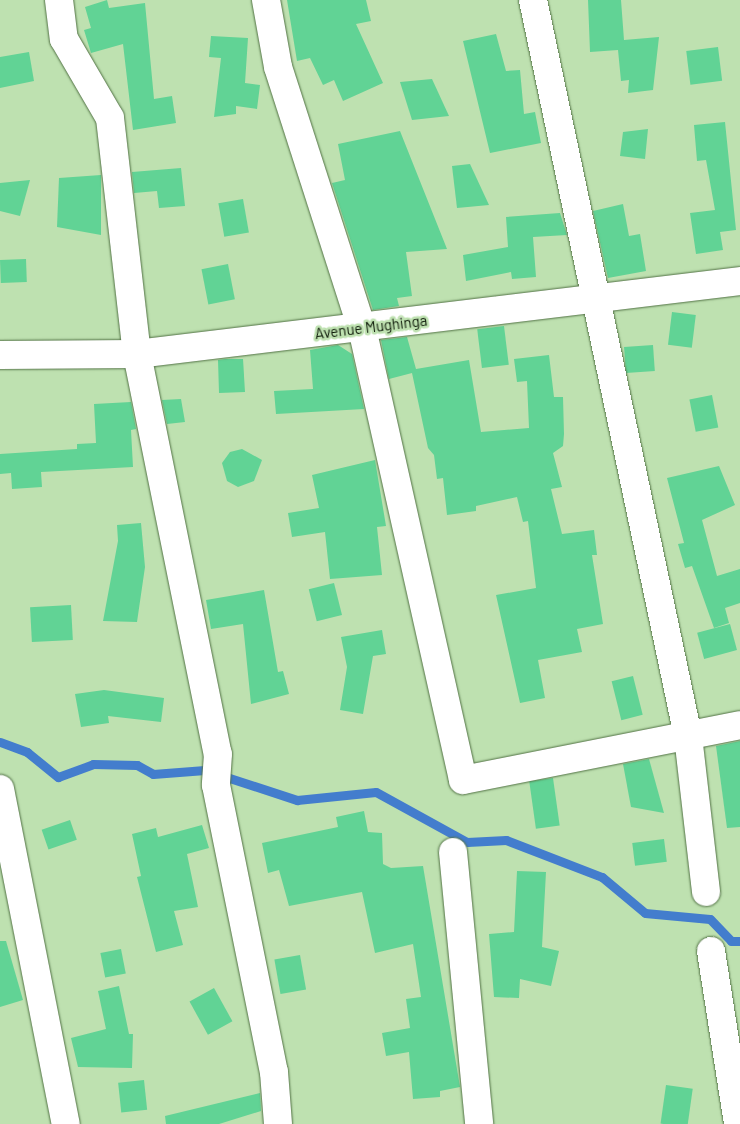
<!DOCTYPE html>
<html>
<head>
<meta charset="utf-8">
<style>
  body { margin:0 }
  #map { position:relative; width:740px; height:1124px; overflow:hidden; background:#bee1b0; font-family:Barlow,sans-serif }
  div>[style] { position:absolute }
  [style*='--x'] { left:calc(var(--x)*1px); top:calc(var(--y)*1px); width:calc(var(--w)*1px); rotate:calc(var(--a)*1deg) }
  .stream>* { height:9px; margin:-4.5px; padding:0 4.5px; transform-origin:4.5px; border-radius:4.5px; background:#437dcd }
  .building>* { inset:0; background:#61d395; transform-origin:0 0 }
  .roads { filter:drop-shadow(0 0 1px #527245) drop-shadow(0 0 1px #527245) }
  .minor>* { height:28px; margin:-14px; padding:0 14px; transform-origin:14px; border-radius:14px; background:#fff }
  span { translate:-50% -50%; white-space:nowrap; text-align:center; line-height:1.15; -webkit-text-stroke:5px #bee1b0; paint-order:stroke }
  .street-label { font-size:15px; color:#0d1908 }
</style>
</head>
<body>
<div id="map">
  <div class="stream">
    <div style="--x:0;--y:742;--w:29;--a:20"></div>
    <div style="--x:27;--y:752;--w:40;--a:39"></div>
    <div style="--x:58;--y:777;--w:37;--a:-20"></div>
    <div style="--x:93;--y:764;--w:44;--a:1.3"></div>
    <div style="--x:137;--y:765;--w:18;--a:29"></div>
    <div style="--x:153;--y:774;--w:52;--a:-4.4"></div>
    <div style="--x:205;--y:770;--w:97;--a:18.1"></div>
    <div style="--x:297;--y:800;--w:79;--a:-5.8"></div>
    <div style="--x:376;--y:792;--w:104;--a:28.8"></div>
    <div style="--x:467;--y:842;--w:39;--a:-3"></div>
    <div style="--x:506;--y:840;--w:103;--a:21.1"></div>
    <div style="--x:602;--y:877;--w:56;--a:39.9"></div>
    <div style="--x:645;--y:913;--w:65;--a:5.3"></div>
    <div style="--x:710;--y:919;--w:30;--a:46"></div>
    <div style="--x:731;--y:941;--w:9;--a:0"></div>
  </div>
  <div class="building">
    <div style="clip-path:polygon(107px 0,109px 8px,145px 3px,154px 99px,172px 96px,176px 123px,133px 130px,123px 44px,91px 53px,84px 30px,91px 28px,85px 7px)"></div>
    <div style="clip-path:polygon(287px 0,366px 0,371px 21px,356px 24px,383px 83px,343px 101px,334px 80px,323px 85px,310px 58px,297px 61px)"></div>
    <div style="clip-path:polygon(588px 0,621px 0,624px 40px,659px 37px,653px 90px,628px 93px,629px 80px,621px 81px,618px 50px,590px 52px)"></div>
    <div style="clip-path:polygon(496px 34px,506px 71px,520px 70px,524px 114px,535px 112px,541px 143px,490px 153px,463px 41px)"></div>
    <div style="clip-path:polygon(211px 36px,248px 38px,245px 83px,260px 85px,257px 109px,236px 106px,236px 114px,214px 117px,221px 58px,209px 57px)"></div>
    <div style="left:718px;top:47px;width:34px;height:32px;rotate:83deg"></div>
    <div style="clip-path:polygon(29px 52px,34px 81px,0 88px,0 57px)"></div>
    <div style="clip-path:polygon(432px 79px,449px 116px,412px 120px,400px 82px)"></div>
    <div style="clip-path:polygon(725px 122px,736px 230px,720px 232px,723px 250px,696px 254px,690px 213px,715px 210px,706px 160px,697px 161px,694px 125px)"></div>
    <div style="clip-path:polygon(648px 129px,645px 159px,620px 156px,623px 132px)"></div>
    <div style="clip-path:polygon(400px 131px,447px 249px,406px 252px,412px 296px,397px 298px,399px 306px,373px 310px,332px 183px,345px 180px,338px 144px)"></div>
    <div style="clip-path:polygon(470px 164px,489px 205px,457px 208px,452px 166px)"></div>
    <div style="clip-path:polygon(181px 168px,185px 206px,159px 208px,157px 191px,134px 193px,132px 172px)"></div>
    <div style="clip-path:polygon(101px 175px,101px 235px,57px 227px,59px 178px)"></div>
    <div style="clip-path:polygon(30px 180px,20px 216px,0 211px,0 183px)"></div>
    <div style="left:243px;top:199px;width:34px;height:25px;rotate:80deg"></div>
    <div style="clip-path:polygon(623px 204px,629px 236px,640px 234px,646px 271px,608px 278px,593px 211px)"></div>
    <div style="clip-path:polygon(560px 213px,567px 235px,533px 237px,536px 277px,512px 279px,511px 272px,466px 281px,463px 255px,508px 247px,506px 217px)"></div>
    <div style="left:26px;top:259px;width:23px;height:26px;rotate:88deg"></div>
    <div style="left:228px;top:264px;width:36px;height:27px;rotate:79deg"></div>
    <div style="left:672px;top:312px;width:24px;height:33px;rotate:7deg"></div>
    <div style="left:504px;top:326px;width:39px;height:27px;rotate:83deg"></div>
    <div style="clip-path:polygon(407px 337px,416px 369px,469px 360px,481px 432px,529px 428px,527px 381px,517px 382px,514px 359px,549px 355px,554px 397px,563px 397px,564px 434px,563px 446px,553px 453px,562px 487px,551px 489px,562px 534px,594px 530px,597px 555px,592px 555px,603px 624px,577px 629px,582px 652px,538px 660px,545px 698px,520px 703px,496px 595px,536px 588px,528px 521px,523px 522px,517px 497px,476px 506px,476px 511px,447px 515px,443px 478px,437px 479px,434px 455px,428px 448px,412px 373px,389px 379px,381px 340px)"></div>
    <div style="clip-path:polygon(338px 345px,352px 354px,364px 409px,276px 414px,274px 391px,313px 389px,310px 350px)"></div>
    <div style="left:653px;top:345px;width:26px;height:29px;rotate:86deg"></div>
    <div style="clip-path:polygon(225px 359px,243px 359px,245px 392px,219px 393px,218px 360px)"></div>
    <div style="left:712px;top:395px;width:33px;height:23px;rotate:79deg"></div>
    <div style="clip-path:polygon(181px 399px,185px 422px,167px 424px,162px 400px)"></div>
    <div style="clip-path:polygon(131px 402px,136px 429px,131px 430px,133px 467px,41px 472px,42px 487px,12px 489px,11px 473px,0 474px,0 454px,77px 449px,77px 444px,96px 443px,94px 404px)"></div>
    <div style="clip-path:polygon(242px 449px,262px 460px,254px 481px,238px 487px,227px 481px,222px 463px,230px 452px)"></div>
    <div style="clip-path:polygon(375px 460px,386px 526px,377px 527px,382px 575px,330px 579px,325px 532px,292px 537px,288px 513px,319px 508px,312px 475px)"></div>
    <div style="clip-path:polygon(719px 466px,735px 505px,702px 520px,717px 576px,740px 569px,740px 603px,725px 608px,729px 623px,714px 628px,692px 566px,685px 568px,678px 544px,684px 543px,667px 478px)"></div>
    <div style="clip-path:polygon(141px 523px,145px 567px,137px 622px,103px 621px,118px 541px,117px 525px)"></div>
    <div style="left:334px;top:583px;width:33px;height:26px;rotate:76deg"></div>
    <div style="clip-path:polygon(264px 590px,278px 672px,283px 671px,289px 694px,251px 704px,243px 624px,211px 629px,206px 600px)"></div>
    <div style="left:71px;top:605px;width:35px;height:41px;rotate:87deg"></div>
    <div style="left:730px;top:624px;width:27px;height:34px;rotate:75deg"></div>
    <div style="clip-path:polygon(382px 630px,386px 654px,373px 656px,363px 714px,340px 710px,347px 667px,341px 637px)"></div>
    <div style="left:633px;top:676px;width:40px;height:22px;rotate:76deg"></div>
    <div style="clip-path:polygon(104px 690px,164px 698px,161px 722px,108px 716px,109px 723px,81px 727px,75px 694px)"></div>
    <div style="clip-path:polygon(740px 741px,740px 827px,727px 828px,716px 746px)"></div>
    <div style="clip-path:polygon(649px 759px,664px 813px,631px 807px,623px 764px)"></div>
    <div style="left:553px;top:778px;width:48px;height:24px;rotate:82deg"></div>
    <div style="clip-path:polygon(364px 811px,368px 832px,382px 833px,383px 864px,391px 868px,423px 866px,460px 1087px,440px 1091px,440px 1097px,413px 1099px,409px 1052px,386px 1056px,382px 1033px,410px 1028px,406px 999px,421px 997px,413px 944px,375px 953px,362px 892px,289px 906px,279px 870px,268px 873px,262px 843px,338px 827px,336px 817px)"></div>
    <div style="left:70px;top:820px;width:21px;height:30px;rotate:71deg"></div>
    <div style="clip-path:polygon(202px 825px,209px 848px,187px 854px,198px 907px,174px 911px,183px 945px,156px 952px,137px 877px,141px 876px,132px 834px,156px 828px,158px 837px)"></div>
    <div style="left:664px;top:839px;width:23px;height:32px;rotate:83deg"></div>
    <div style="clip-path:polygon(517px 871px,546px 872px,542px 947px,559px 951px,551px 986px,520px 979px,519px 998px,494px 997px,489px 934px,514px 932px)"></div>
    <div style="clip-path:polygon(0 941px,6px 941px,23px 1000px,0 1007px)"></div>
    <div style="left:121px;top:949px;width:25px;height:21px;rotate:79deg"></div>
    <div style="left:300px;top:955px;width:35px;height:26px;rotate:80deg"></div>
    <div style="clip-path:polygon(119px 986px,129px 1034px,133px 1034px,132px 1068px,78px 1067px,71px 1038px,106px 1029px,98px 991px)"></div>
    <div style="left:214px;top:988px;width:38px;height:28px;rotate:61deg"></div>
    <div style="left:144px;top:1080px;width:30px;height:26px;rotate:84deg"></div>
    <div style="left:666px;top:1085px;width:27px;height:39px;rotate:8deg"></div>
    <div style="clip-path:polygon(260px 1093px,261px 1111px,219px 1124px,166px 1124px,165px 1116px)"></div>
  </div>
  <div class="roads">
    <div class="minor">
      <div style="--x:59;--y:0;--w:39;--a:83"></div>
      <div style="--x:64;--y:39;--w:91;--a:59.8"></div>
      <div style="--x:110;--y:118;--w:238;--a:83.5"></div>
      <div style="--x:137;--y:354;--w:408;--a:78.6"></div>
      <div style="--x:218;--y:754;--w:31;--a:94"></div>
      <div style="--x:216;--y:785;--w:293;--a:78.6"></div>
      <div style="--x:274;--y:1072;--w:52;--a:85.6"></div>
      <div style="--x:266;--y:0;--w:68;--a:79.8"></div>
      <div style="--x:278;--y:67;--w:274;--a:72.2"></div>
      <div style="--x:362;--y:328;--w:463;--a:77.4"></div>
      <div style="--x:463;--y:780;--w:282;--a:-11.2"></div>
      <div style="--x:533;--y:0;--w:752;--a:78.11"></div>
      <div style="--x:688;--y:736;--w:157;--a:83.4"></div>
      <div style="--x:0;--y:355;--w:137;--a:-0.4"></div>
      <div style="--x:137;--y:354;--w:607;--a:-6.9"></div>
      <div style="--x:0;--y:789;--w:341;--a:78.9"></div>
      <div style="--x:453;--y:852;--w:273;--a:84.5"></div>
      <div style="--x:711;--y:951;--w:175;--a:81.1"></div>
    </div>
  </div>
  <div class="street-label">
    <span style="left:371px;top:327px;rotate:-7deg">Avenue Mughinga</span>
  </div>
</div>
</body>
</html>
